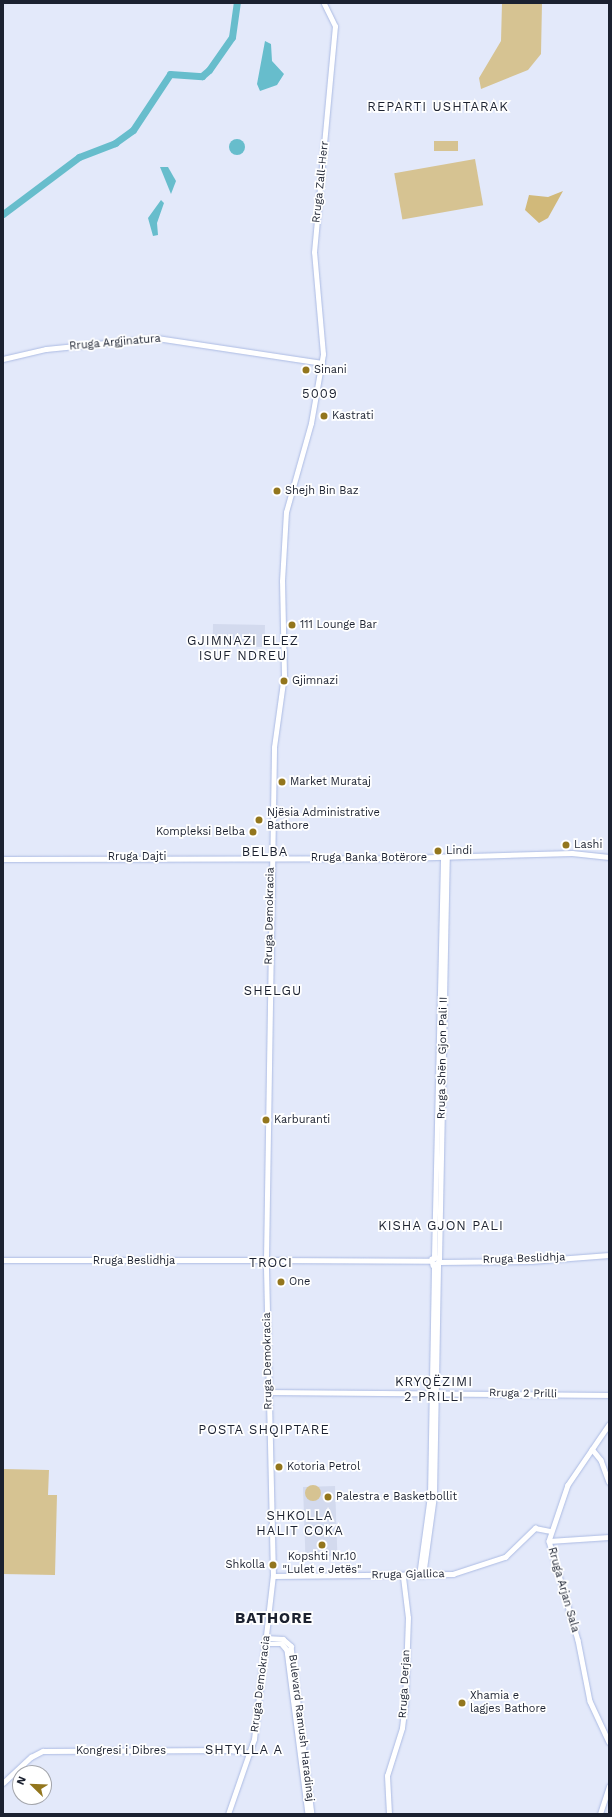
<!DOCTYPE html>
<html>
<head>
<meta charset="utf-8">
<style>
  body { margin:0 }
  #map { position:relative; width:612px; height:1817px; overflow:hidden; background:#e3e9fa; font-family:"Work Sans",sans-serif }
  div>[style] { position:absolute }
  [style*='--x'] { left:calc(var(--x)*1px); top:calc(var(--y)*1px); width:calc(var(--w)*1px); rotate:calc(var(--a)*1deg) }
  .built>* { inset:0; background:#d3daee; transform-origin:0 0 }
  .green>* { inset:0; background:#d6c392; transform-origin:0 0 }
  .round { border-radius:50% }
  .forest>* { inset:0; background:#d1b97a }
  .water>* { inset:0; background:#67bdcc }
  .river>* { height:7px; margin:-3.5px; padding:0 3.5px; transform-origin:3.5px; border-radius:3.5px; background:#67bdcc }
  .roads { filter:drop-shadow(0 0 1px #acbbe3) drop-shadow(0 0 1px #acbbe3) }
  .tertiary>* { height:4.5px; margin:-2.25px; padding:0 2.25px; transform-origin:2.25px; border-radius:2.25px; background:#fff }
  .secondary>* { height:5px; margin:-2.5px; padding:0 2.5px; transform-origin:2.5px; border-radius:2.5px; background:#fff }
  .dots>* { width:11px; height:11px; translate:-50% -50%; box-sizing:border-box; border:2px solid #fff; border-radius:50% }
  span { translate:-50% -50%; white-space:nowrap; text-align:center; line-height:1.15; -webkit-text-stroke:3.5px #fff; paint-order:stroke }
  .street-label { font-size:11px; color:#1b2130 }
  .poi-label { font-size:11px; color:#1b2130 }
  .left { translate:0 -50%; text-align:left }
  .right { translate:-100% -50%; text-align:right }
  .quarter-label { font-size:13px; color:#1b2130; letter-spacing:1px }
  .district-label { font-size:15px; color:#1b2130; font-weight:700; letter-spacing:1px }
  .frame { position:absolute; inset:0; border:4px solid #1b2130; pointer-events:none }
  .north { position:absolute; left:12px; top:1765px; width:40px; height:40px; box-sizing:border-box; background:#fff; border:1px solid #a4a6ac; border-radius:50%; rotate:293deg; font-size:11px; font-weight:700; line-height:16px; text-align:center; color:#1b2130 }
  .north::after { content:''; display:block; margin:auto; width:14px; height:18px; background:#93761d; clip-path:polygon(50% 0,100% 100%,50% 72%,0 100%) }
</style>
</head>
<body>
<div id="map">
  <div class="built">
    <div style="left:213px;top:624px;width:52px;height:22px;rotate:1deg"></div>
    <div style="left:335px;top:1486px;width:70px;height:32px;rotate:88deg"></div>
  </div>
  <div class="green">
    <div style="clip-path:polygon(502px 3px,542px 3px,541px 54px,528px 70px,481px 89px,479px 78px,501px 41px)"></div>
    <div style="left:458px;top:141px;width:10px;height:24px;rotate:90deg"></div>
    <div style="left:475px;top:159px;width:47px;height:82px;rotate:80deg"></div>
    <div style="clip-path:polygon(3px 1469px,49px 1470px,48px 1495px,57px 1495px,55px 1575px,3px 1574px)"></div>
    <div class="round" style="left:305px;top:1485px;width:16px;height:16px"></div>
  </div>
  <div class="forest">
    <div style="clip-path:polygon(563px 191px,548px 218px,539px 223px,525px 210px,529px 195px,548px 197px)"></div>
  </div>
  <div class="water">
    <div style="clip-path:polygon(265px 41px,271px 44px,272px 61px,284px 74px,277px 85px,260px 91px,257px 84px)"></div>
    <div class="round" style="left:229px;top:139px;width:16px;height:16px"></div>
    <div style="clip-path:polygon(160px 167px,168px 167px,176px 181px,171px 194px)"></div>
    <div style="clip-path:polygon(161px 200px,164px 203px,157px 223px,158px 235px,153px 236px,148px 218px)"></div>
  </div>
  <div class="river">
    <div style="--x:3;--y:214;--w:95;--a:-36.9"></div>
    <div style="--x:79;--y:157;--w:39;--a:-21"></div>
    <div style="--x:115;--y:143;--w:22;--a:-36"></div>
    <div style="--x:133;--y:130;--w:67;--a:-56.5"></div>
    <div style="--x:170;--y:74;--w:32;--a:4"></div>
    <div style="--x:202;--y:76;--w:9;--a:-41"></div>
    <div style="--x:209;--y:70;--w:40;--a:-55.1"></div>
    <div style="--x:232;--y:37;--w:34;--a:-82"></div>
  </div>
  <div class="roads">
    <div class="tertiary">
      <div style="--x:3;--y:359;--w:44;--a:-13.1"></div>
      <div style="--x:46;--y:349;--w:112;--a:-5.7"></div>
      <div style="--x:157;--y:338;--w:167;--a:8.6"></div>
      <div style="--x:3;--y:859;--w:400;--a:-0.1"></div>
      <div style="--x:403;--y:858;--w:169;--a:-1.7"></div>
      <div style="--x:572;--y:853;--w:37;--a:6"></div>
      <div style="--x:434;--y:1257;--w:400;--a:-88.7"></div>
      <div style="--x:438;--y:1258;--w:6;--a:171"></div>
      <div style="--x:432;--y:1259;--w:6;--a:81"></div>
      <div style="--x:433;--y:1265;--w:7;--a:-27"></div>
      <div style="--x:439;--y:1262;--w:405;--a:-88.9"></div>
      <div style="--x:267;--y:1260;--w:164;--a:0.3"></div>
      <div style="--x:439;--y:1262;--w:92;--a:-0.6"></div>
      <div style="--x:531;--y:1261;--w:78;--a:-4.4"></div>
      <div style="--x:268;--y:1392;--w:341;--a:0.5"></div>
      <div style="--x:609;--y:1425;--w:73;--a:124.3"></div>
      <div style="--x:568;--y:1485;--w:59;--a:108.7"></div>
      <div style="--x:549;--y:1541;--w:103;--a:73.7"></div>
      <div style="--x:578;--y:1640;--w:62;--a:78.9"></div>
      <div style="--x:590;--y:1701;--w:45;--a:65.1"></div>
      <div style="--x:592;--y:1449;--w:14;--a:51"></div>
      <div style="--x:601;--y:1460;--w:23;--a:70"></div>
      <div style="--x:549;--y:1541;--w:60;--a:-3.8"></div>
      <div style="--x:273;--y:1576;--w:180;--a:-0.6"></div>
      <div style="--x:453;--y:1574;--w:55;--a:-18.1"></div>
      <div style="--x:505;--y:1557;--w:42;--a:-44"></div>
      <div style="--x:535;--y:1528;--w:16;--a:11"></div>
      <div style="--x:419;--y:1576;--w:81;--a:-82.2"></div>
      <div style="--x:430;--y:1496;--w:231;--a:-89"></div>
      <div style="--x:423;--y:1576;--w:81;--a:-82.2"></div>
      <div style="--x:434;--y:1496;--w:232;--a:-89"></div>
      <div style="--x:266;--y:1638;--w:17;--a:3"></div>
      <div style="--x:283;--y:1639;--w:11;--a:41"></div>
      <div style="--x:291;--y:1646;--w:169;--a:82.9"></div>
      <div style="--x:265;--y:1644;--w:17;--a:0"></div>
      <div style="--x:282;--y:1644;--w:8;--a:50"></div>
      <div style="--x:287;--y:1650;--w:165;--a:82.7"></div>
      <div style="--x:3;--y:1783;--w:38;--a:-43"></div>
      <div style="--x:31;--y:1757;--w:13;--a:-27"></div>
      <div style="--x:43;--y:1751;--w:187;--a:-0.3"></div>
      <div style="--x:230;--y:1750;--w:21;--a:8"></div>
      <div style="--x:389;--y:1814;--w:38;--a:-93"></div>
      <div style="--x:387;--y:1776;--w:50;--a:-72.6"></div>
      <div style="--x:402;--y:1728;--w:25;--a:-83"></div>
      <div style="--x:405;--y:1703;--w:85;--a:-88"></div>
      <div style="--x:408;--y:1618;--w:41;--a:-97"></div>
      <div style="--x:600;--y:1814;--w:29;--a:-72"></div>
    </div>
    <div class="secondary">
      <div style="--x:266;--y:1259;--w:512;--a:-89.1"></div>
      <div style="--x:274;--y:747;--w:73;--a:-82.1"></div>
      <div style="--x:284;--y:675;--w:94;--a:-91.2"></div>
      <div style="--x:282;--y:581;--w:69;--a:-86.7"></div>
      <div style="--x:286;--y:512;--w:92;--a:-74.3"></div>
      <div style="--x:311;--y:423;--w:70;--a:-80.1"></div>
      <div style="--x:323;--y:354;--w:102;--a:-95"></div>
      <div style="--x:314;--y:252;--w:227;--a:-84.7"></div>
      <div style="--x:335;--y:26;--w:25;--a:-116"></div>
      <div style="--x:3;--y:1260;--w:261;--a:0"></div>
      <div style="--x:228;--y:1814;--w:79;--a:-70.9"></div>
      <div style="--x:254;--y:1739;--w:164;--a:-83.4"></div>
      <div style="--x:273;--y:1576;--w:314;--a:-91.3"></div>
    </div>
  </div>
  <div class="dots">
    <div style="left:306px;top:370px;background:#93761d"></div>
    <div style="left:324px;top:416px;background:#93761d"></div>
    <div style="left:277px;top:491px;background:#93761d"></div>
    <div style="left:292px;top:625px;background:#93761d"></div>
    <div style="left:284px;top:681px;background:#93761d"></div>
    <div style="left:282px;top:782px;background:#93761d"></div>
    <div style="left:259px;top:820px;background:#93761d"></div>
    <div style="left:253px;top:832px;background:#93761d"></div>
    <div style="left:566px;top:845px;background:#93761d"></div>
    <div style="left:438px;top:851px;background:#93761d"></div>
    <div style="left:266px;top:1120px;background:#93761d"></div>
    <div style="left:281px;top:1282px;background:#93761d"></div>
    <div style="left:279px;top:1467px;background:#93761d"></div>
    <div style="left:328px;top:1497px;background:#93761d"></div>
    <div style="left:322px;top:1545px;background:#93761d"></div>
    <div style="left:273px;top:1565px;background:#93761d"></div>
    <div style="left:462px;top:1703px;background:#93761d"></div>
  </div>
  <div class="street-label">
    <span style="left:321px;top:182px;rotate:-84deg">Rruga Zall-Herr</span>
    <span style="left:115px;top:343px;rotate:-5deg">Rruga Argjinatura</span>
    <span style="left:137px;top:857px">Rruga Dajti</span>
    <span style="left:369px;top:858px">Rruga Banka Botërore</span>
    <span style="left:270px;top:916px;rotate:-89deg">Rruga Demokracia</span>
    <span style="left:443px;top:1058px;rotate:-89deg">Rruga Shën Gjon Pali II</span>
    <span style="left:524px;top:1259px;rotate:-2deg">Rruga Beslidhja</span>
    <span style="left:134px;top:1261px">Rruga Beslidhja</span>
    <span style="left:268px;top:1361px;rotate:-91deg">Rruga Demokracia</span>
    <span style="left:523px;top:1394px;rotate:1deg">Rruga 2 Prilli</span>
    <span style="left:408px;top:1575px;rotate:-1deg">Rruga Gjallica</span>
    <span style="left:563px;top:1590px;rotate:74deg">Rruga Arjan Sala</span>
    <span style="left:261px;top:1684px;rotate:-83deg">Rruga Demokracia</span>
    <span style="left:405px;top:1684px;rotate:-87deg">Rruga Derjan</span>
    <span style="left:301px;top:1728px;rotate:83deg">Bulevard Ramush Haradinaj</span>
    <span style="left:121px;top:1751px">Kongresi i Dibres</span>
  </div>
  <div class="poi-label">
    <span class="left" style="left:314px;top:370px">Sinani</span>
    <span class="left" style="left:332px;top:416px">Kastrati</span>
    <span class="left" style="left:285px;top:491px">Shejh Bin Baz</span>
    <span class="left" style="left:300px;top:625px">111 Lounge Bar</span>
    <span class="left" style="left:292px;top:681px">Gjimnazi</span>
    <span class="left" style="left:290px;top:782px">Market Murataj</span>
    <span class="left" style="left:267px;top:820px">Njësia Administrative<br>Bathore</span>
    <span class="right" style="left:245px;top:832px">Kompleksi Belba</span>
    <span class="left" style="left:574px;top:845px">Lashi</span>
    <span class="left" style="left:446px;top:851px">Lindi</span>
    <span class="left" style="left:274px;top:1120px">Karburanti</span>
    <span class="left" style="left:289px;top:1282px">One</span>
    <span class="left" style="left:287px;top:1467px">Kotoria Petrol</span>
    <span class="left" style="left:336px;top:1497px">Palestra e Basketbollit</span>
    <span style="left:322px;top:1564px">Kopshti Nr.10<br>"Lulet e Jetës"</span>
    <span class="right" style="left:265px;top:1565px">Shkolla</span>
    <span class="left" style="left:470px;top:1703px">Xhamia e<br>lagjes Bathore</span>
  </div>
  <div class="quarter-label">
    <span style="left:438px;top:107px">REPARTI USHTARAK</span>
    <span style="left:320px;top:394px">5009</span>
    <span style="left:243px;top:649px">GJIMNAZI ELEZ<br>ISUF NDREU</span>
    <span style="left:265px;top:852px">BELBA</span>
    <span style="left:273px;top:991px">SHELGU</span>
    <span style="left:441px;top:1226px">KISHA GJON PALI</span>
    <span style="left:271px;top:1263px">TROCI</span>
    <span style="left:434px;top:1390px">KRYQËZIMI<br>2 PRILLI</span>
    <span style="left:264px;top:1430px">POSTA SHQIPTARE</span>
    <span style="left:300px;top:1524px">SHKOLLA<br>HALIT COKA</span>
    <span style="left:244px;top:1750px">SHTYLLA A</span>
  </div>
  <div class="district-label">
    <span style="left:274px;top:1619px">BATHORE</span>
  </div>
  <div class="frame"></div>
  <div class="north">N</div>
</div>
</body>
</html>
